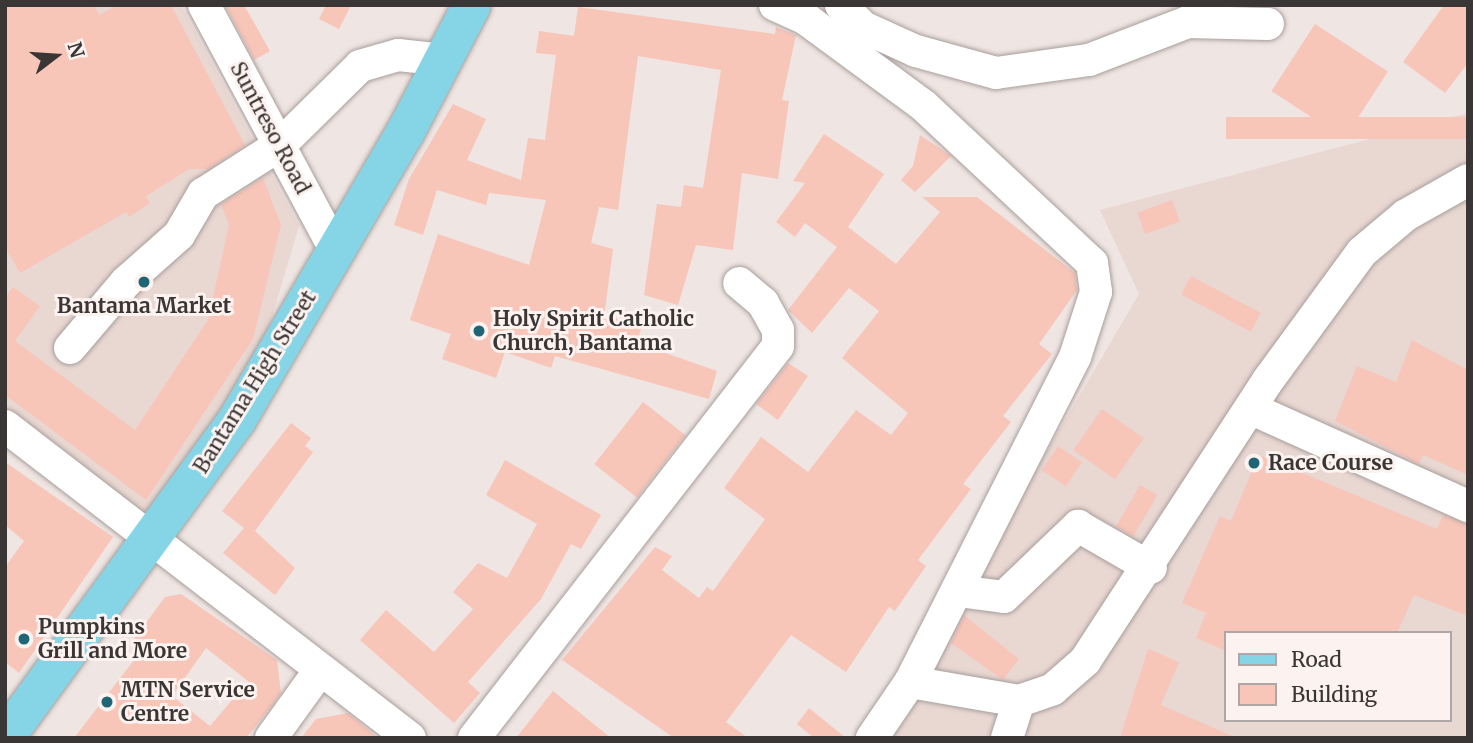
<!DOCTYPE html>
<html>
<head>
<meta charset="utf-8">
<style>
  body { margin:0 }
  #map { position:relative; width:1473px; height:743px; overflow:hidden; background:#efe5e2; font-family:Merriweather,serif }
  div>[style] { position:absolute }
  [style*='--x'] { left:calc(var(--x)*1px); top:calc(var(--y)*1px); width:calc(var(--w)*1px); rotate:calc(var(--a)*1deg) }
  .built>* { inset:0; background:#e9d7d2 }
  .building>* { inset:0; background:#f8c5b9; transform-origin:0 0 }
  .roads { filter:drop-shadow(0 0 2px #a89f9c) drop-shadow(0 0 2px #a89f9c) }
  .minor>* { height:32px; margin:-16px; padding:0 16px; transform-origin:16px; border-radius:16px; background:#fff }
  .major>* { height:38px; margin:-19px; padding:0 19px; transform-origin:19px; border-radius:19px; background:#85d5e7 }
  .dots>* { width:19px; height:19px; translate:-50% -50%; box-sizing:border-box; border:4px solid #fcf2ef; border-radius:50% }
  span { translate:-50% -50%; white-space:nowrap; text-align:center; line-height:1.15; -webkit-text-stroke:6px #fcf2ef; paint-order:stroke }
  .street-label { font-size:21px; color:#3a3635 }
  .poi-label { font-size:21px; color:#3a3635; font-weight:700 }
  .left { translate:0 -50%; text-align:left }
  .frame { position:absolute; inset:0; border:7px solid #3a3635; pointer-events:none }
  .legend { position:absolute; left:1224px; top:631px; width:228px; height:91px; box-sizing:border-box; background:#fcf2ef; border:2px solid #aea7a5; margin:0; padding:9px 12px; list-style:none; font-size:21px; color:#3a3635 }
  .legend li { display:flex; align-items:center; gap:14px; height:35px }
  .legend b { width:35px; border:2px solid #aea7a5 }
  .north { position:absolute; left:21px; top:21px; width:70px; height:70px; -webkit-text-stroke:5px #fcf2ef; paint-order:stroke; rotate:73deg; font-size:19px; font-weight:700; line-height:28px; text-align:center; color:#3a3635 }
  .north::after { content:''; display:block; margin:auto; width:24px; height:32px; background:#3a3635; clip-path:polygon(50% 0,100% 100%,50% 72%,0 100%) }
</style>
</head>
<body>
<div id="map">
  <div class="built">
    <div style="clip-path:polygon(5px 5px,181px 5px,299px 226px,266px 337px,151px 522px,5px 414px)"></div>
    <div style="clip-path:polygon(evenodd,1468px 113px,1468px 738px,879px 738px,1139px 294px,1100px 210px,1468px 113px,1226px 633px,1450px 633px,1450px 720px,1226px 720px,1226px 633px)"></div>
  </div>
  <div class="building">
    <div style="clip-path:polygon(5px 5px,94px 5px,99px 15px,118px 5px,171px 5px,245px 145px,208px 169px,189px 169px,146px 196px,150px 203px,129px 217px,126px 212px,20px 273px,5px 247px)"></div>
    <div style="clip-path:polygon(225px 5px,244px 5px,270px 51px,254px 60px)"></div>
    <div style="clip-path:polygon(326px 5px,351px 5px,339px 29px,319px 19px)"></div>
    <div style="clip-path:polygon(1444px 5px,1468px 5px,1468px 63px,1445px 93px,1403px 62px)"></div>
    <div style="clip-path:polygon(578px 7px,775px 34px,776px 27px,796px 35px,782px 100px,789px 101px,778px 179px,742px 173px,733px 250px,696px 245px,678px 305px,644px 295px,657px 204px,681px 207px,684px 185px,703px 188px,721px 70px,638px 56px,618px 210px,599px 207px,591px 243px,613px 249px,604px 317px,643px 322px,637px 343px,717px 371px,709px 399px,555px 356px,551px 368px,505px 352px,496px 378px,442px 359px,451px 334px,410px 320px,438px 234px,529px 265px,546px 200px,489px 193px,486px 205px,437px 190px,423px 235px,394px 225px,409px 179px,453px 104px,486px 119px,467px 160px,521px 180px,528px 138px,545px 140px,556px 55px,536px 53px,539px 31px,574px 36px)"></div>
    <div style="left:1315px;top:24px;width:87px;height:80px;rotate:33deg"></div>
    <div style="left:1468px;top:117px;width:22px;height:242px;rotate:90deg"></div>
    <div style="clip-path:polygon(824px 134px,884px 174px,848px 227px,896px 264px,940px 212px,922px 197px,977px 197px,1075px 273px,1077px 290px,1039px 344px,1052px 354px,1003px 416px,1011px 422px,963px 484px,971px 489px,918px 560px,926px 566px,895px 611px,889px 607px,846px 672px,791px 635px,726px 722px,748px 738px,674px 738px,562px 660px,655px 547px,672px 556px,662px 570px,699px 598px,707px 587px,713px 591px,765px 519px,724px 488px,761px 437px,808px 472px,856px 410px,891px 435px,908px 413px,842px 358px,879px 311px,849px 288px,812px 333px,788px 310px,837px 247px,805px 223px,795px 237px,776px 222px,805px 183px,793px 181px)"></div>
    <div style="clip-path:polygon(920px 135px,951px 156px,915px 192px,901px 180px,913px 166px)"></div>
    <div style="clip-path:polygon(263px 178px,281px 225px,253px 339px,146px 500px,5px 395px,5px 298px,13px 287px,40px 306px,15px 341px,135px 430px,208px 320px,229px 225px,221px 204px)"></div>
    <div style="left:1172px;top:200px;width:23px;height:37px;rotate:70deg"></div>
    <div style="left:1191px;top:276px;width:79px;height:21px;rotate:28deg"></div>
    <div style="clip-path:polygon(1412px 340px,1468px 370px,1468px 475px,1423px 455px,1419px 464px,1335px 421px,1357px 366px,1396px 382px)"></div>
    <div style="clip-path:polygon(788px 363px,808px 376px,778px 420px,756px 404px)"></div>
    <div style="left:643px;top:402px;width:54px;height:79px;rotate:38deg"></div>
    <div style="left:1102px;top:409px;width:51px;height:50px;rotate:35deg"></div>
    <div style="clip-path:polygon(291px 423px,311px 438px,305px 446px,313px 452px,255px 531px,295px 568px,275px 595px,223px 553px,244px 528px,222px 511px)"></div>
    <div style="left:1058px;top:446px;width:29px;height:29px;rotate:34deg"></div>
    <div style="clip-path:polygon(1259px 455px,1437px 529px,1443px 515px,1468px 524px,1468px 616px,1414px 595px,1397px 633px,1226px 633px,1226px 651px,1196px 638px,1206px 613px,1182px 603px,1220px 516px,1231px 521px)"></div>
    <div style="clip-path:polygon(505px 460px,601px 515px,581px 549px,571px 544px,541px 599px,468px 682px,480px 693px,454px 723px,360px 640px,386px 610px,434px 652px,473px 609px,453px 592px,478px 563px,507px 578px,537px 524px,486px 495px)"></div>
    <div style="clip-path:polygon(5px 462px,113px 537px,19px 673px,5px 662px,5px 567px,24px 541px,5px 525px)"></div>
    <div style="left:1140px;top:485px;width:20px;height:48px;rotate:30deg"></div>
    <div style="clip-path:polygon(evenodd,181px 594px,277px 660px,281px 693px,271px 707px,246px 738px,74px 738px,141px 651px,131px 643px,165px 597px,181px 594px,206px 648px,248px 681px,210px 726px,172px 696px,206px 648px)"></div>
    <div style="clip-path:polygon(964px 615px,1019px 659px,1003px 680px,951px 643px)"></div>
    <div style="clip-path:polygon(1148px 649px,1179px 662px,1161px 705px,1237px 738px,1120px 738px)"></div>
    <div style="clip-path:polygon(553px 691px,611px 738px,516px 738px)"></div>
    <div style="clip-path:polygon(809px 708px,846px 738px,814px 738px,797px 724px)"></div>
    <div style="clip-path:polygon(348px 713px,378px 738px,301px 738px,316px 719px)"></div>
  </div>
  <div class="roads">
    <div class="minor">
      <div style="--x:204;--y:5;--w:279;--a:61.8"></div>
      <div style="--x:775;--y:5;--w:34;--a:24"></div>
      <div style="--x:806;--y:19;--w:147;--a:36.4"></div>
      <div style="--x:924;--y:106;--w:230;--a:43.1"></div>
      <div style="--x:1092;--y:263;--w:29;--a:82"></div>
      <div style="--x:1096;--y:292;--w:68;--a:107.9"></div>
      <div style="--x:1075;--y:357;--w:364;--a:116.9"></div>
      <div style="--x:910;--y:682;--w:68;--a:124.2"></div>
      <div style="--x:841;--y:5;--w:31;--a:45"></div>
      <div style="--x:863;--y:27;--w:58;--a:24.4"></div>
      <div style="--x:916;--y:51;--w:83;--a:15.4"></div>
      <div style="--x:996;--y:73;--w:94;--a:-8"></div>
      <div style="--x:1089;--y:60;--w:106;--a:-21"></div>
      <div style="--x:1188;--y:22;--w:80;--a:1.4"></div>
      <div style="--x:70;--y:348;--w:87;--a:-49.7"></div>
      <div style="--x:126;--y:282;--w:71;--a:-41.6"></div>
      <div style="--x:179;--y:235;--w:48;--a:-59.7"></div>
      <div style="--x:203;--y:194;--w:91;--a:-32.5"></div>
      <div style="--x:280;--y:145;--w:112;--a:-44.6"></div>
      <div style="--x:360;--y:66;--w:40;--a:-16"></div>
      <div style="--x:398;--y:55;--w:46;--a:6.2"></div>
      <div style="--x:1254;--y:410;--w:235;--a:24.2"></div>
      <div style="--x:5;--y:426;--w:511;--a:37.61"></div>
      <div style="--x:958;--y:591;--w:46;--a:7.4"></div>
      <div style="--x:1004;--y:597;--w:103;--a:-43.8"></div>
      <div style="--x:1078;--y:526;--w:84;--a:29.9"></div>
      <div style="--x:910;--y:682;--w:111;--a:9.9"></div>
      <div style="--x:1019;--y:701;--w:36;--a:-19"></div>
      <div style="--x:1053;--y:689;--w:43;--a:-41.2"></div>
      <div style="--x:1085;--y:661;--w:337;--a:-56.9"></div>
      <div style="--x:1269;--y:379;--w:157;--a:-53.8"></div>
      <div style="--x:1362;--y:252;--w:57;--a:-40.1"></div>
      <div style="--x:1406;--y:215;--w:71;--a:-29.4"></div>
      <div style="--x:271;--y:738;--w:84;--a:-54.2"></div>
      <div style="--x:474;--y:738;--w:496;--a:-52.2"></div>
      <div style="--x:778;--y:346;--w:16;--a:-90"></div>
      <div style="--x:778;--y:330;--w:31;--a:-119"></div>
      <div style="--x:763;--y:303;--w:31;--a:-140"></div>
      <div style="--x:1007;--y:738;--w:39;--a:-72"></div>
    </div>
    <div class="major">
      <div style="--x:5;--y:738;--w:394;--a:-53.9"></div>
      <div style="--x:237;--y:420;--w:333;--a:-59.7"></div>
      <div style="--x:405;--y:133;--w:144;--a:-62.4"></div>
    </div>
  </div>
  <div class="dots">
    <div style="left:144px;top:282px;background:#206576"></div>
    <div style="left:479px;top:331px;background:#206576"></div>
    <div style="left:1254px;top:463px;background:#206576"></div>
    <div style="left:24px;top:639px;background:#206576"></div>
    <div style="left:107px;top:702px;background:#206576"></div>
  </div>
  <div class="street-label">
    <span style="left:270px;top:128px;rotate:62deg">Suntreso Road</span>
    <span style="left:255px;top:382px;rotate:-58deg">Bantama High Street</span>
  </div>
  <div class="poi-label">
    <span style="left:144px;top:306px">Bantama Market</span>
    <span class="left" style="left:493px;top:331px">Holy Spirit Catholic<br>Church, Bantama</span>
    <span class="left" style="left:1268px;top:463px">Race Course</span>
    <span class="left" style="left:38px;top:639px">Pumpkins<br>Grill and More</span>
    <span class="left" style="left:121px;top:702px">MTN Service<br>Centre</span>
  </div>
  <div class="frame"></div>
  <ul class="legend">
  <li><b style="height:9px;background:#85d5e7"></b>Road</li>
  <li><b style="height:19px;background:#f8c5b9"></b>Building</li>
  </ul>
  <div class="north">N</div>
</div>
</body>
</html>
